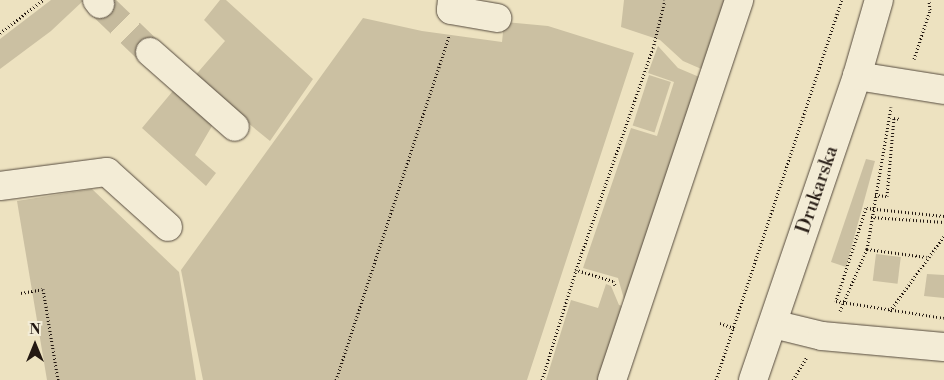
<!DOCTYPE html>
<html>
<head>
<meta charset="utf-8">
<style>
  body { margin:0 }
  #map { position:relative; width:944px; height:380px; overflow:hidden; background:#ede2c0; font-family:"Libre Bodoni",serif }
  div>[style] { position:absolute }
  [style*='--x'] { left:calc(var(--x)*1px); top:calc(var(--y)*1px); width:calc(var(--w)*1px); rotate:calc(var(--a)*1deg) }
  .green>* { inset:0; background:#cbc0a2; transform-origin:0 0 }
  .minor-tunnel>* { height:28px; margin-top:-14px; transform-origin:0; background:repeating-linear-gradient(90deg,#c5ba9d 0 28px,transparent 0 42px) }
  .path>* { height:3px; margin-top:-1.5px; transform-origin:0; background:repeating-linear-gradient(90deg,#241912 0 1px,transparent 0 3.5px) }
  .roads { filter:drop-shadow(0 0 1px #564b3e) drop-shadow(0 0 1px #564b3e) }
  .minor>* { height:28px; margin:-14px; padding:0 14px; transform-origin:14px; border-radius:14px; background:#f3ecd6 }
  span { translate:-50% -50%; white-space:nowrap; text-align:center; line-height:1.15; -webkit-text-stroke:4px #f3ecd6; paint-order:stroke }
  .street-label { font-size:19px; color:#241912 }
  .north { position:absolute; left:10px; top:320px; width:50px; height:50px; -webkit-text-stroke:4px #f3ecd6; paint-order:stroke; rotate:0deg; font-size:14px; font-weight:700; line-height:20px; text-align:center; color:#241912 }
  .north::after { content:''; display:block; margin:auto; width:18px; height:22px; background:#241912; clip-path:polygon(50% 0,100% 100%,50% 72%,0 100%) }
</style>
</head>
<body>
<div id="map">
  <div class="green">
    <div style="clip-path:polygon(51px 0,84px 0,51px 31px,0 69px,0 39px)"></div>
    <div style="clip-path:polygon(220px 0,226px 0,313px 79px,270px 141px,193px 78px,225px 41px,204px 20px)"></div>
    <div style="clip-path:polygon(624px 0,729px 0,706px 71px,683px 61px,660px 40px,621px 27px)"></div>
    <div style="clip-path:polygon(363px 18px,422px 31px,502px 42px,504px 22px,548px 26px,634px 53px,527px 380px,203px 380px,181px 270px)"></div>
    <div style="clip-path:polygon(658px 46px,678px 68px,704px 79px,632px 302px,624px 299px,618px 278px,583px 268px,631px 128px,657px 136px,674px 82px,648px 73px)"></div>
    <div style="left:649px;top:75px;width:23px;height:53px;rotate:18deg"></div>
    <div style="clip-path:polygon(177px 86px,210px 116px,212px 126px,195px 155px,216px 173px,206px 186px,142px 128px)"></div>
    <div style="clip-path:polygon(866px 159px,875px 161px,846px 267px,831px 262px)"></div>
    <div style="clip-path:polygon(92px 189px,179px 272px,196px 380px,47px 380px,17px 201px)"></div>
    <div style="left:876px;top:254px;width:25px;height:27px;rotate:7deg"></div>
    <div style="clip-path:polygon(927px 274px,944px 275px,944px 298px,924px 296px)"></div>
    <div style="clip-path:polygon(606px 284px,611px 286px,619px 305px,629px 308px,605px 380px,546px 380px,571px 300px,598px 308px)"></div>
  </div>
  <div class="minor-tunnel">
    <div style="--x:100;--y:4;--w:69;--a:43.8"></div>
  </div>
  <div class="path">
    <div style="--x:0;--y:33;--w:54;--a:-37.5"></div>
    <div style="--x:914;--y:59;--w:52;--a:-71.9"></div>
    <div style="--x:930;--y:10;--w:10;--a:-96"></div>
    <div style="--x:875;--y:195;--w:12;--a:5"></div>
    <div style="--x:887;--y:196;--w:78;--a:-84.9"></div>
    <div style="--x:894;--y:118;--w:6;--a:9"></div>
    <div style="--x:944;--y:216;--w:78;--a:-174.1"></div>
    <div style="--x:866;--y:208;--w:98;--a:107.9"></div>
    <div style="--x:836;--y:301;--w:109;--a:8.9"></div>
    <div style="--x:871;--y:217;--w:73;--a:3.9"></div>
    <div style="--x:867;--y:249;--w:60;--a:7.7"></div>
    <div style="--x:615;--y:285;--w:4;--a:-117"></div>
    <div style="--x:613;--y:281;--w:39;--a:-163"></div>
    <div style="--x:576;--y:270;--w:235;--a:-70.9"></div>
    <div style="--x:653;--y:48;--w:49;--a:-76"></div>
    <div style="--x:21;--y:293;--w:22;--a:-10"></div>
    <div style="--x:43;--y:289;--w:92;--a:80.6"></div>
    <div style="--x:840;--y:311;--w:68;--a:-66.5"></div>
    <div style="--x:867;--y:249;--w:144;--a:-80.4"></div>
    <div style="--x:890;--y:311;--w:92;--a:-54.2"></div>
    <div style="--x:720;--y:323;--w:15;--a:20"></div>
    <div style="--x:336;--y:380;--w:362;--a:-71.8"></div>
    <div style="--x:542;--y:380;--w:115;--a:-72.8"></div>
    <div style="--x:716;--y:380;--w:400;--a:-71.7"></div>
    <div style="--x:793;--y:380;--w:26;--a:-59"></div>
  </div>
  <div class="roads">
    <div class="minor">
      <div style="--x:97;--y:0;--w:5;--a:53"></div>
      <div style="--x:452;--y:0;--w:10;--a:96"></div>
      <div style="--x:451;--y:10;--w:47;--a:9.9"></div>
      <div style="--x:150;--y:52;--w:113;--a:41.4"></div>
      <div style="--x:857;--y:76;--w:88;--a:9.1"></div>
      <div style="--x:0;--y:186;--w:108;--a:-7.5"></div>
      <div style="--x:107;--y:172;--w:82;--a:42"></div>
      <div style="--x:773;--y:324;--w:50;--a:13.8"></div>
      <div style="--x:822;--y:336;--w:122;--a:5.2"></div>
      <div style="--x:612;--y:380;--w:401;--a:-71.5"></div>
      <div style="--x:753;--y:380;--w:321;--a:-71.1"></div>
      <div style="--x:857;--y:76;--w:79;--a:-73.9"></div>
    </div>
  </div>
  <div class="street-label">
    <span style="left:818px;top:190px;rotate:-71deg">Drukarska</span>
  </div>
  <div class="north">N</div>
</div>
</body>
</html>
